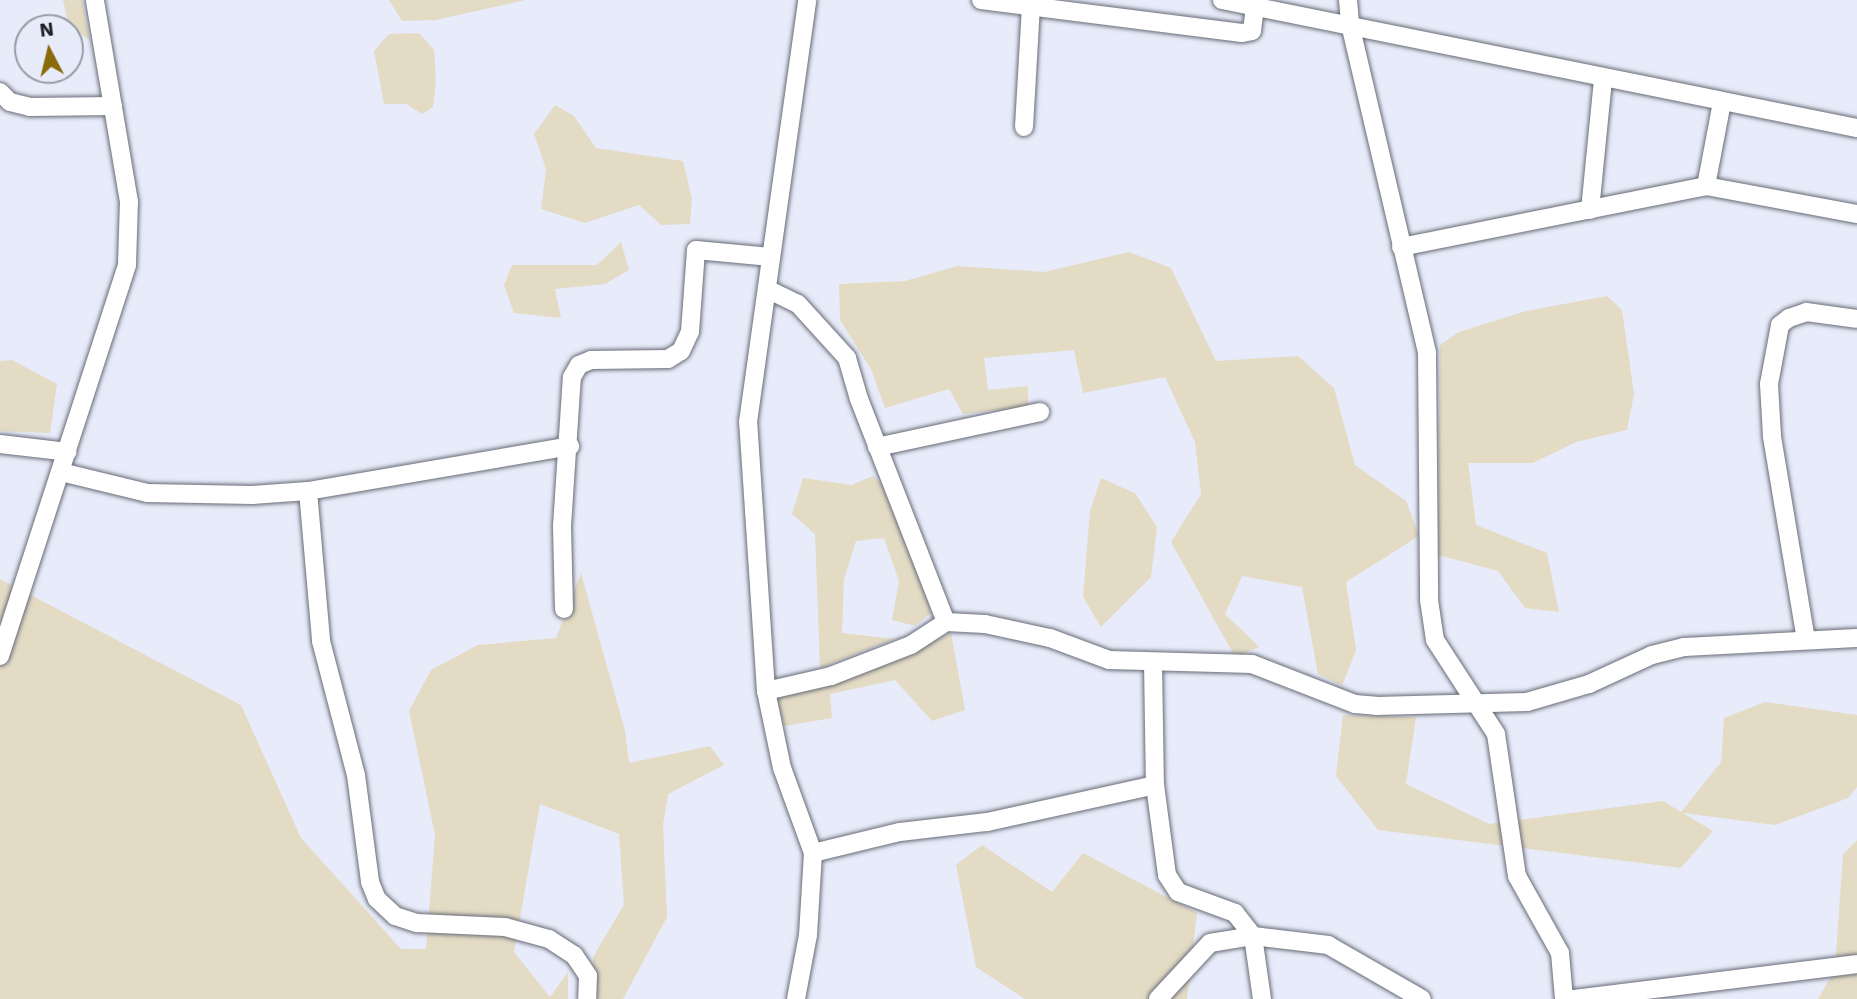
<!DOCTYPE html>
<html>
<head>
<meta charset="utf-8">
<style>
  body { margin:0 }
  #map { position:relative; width:1857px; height:999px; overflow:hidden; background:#e8ecfa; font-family:"Work Sans",sans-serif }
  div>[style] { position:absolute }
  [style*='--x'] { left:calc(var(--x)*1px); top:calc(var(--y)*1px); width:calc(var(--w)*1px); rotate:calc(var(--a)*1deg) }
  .green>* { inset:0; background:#e4dbc5 }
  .roads { filter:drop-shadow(0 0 2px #676b76) drop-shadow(0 0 2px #676b76) }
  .minor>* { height:18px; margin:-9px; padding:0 9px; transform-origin:9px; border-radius:9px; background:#fff }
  span { translate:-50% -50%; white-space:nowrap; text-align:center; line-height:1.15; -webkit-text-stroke:5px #e8ecfa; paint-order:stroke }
  .north { position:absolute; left:14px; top:14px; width:70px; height:70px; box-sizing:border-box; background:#e8ecfa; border:2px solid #989aa5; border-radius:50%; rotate:353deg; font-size:19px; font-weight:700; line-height:28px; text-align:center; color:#1f2025 }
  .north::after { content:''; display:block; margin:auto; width:24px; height:32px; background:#8a6b0b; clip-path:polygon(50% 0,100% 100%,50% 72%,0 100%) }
</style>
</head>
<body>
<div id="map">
  <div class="green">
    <div style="clip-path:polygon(63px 0,82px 0,90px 40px,69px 27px)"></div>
    <div style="clip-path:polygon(389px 0,526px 0,436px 20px,402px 21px)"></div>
    <div style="clip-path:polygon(419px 33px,434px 50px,436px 81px,433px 107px,422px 114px,406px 104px,384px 104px,374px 51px,389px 34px)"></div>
    <div style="clip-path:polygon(555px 105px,574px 116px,596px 148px,683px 161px,692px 199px,690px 224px,661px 225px,639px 205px,585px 223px,541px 209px,546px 169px,534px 134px)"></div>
    <div style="clip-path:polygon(621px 242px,629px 270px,605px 284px,555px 289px,561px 318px,514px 313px,504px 285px,512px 265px,597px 265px)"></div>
    <div style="clip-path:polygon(1129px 252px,1171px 268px,1216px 361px,1298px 356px,1334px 388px,1355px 465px,1406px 501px,1419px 536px,1346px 582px,1356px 650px,1342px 686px,1318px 674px,1302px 587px,1242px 576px,1225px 614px,1259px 647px,1235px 657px,1171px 542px,1201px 494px,1195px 442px,1165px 377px,1083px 393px,1074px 350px,984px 358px,988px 390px,1028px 386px,1028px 407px,963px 414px,949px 389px,885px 408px,871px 369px,840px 320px,839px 284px,905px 281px,957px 266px,1044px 272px)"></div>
    <div style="clip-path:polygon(1607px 296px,1622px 310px,1634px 394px,1627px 430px,1576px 442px,1533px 463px,1468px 463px,1476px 525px,1547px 553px,1559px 612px,1525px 608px,1498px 571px,1438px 555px,1440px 345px,1459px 332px,1526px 311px)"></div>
    <div style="clip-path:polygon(12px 360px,57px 384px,50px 433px,0 431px,0 361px)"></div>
    <div style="clip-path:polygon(873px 476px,898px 499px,931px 613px,915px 626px,892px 620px,899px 581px,884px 538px,856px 541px,844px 579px,842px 633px,894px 639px,820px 668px,815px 534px,792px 514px,803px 478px,852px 485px)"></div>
    <div style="clip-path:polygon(1101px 478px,1135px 493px,1157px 527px,1151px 577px,1101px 627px,1083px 597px,1090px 511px)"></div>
    <div style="clip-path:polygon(581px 573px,625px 731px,629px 763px,710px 746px,724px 765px,668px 794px,663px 825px,667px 917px,623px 999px,592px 999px,593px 957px,624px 905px,619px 834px,540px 804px,514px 952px,550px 997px,568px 972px,568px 999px,0 999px,0 579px,241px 705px,301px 838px,401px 949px,426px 949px,435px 835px,409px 711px,431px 670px,478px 645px,556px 638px)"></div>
    <div style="clip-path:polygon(951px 633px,965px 710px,932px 721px,895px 680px,830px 694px,832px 718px,785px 726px,774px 696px,834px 682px)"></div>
    <div style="clip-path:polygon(1765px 702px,1857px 715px,1857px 787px,1848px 798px,1775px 825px,1683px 813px,1713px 831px,1681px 868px,1378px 830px,1336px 776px,1343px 715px,1416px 717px,1406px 784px,1489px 824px,1663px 801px,1681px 812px,1721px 762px,1724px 718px)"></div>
    <div style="clip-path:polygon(1857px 840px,1857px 999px,1818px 999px,1835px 969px,1843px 854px)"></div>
    <div style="clip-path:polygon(982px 845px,1052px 892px,1083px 853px,1197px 913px,1187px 999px,1025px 999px,976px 967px,956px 865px)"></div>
  </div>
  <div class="roads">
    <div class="minor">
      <div style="--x:981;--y:0;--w:263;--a:7.2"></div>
      <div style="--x:1242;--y:33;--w:10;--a:-11"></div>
      <div style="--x:1252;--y:31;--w:25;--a:-83"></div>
      <div style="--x:1222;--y:0;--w:648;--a:11.4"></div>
      <div style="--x:1348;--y:0;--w:24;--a:85"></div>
      <div style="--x:1350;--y:24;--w:338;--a:76.8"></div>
      <div style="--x:1427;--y:353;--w:247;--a:89.5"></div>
      <div style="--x:1429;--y:600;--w:40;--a:81.5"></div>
      <div style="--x:1435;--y:640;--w:112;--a:57"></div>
      <div style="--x:1496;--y:734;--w:144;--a:81.6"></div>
      <div style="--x:1517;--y:876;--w:88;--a:60.8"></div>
      <div style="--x:1560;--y:953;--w:46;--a:85"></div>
      <div style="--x:0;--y:92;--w:14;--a:45"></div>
      <div style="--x:10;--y:102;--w:21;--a:14"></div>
      <div style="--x:30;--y:107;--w:83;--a:-0.7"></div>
      <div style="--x:1024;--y:127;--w:120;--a:-86.7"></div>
      <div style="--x:1706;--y:186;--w:86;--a:-79.2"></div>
      <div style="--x:1590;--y:210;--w:132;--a:-84.3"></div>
      <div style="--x:1401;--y:247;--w:311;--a:-11.3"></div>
      <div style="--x:1706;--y:186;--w:154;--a:10.5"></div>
      <div style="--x:767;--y:289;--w:34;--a:26"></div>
      <div style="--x:798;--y:304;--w:73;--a:47.8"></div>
      <div style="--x:847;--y:358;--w:43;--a:73.7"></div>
      <div style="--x:859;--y:399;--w:239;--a:68.7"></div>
      <div style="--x:0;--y:444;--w:68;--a:6.7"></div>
      <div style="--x:877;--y:447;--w:167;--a:-12.1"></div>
      <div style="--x:61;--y:472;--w:89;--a:13.7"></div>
      <div style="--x:147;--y:493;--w:105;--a:1.1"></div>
      <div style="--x:252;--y:495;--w:56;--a:-4.1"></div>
      <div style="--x:308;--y:491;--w:266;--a:-9.7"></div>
      <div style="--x:308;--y:491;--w:151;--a:85"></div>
      <div style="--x:321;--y:641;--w:138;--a:75.4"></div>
      <div style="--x:356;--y:775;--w:108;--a:82.5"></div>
      <div style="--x:370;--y:882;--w:18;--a:68"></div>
      <div style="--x:377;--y:899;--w:25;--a:43"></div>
      <div style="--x:395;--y:916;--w:23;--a:18"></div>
      <div style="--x:417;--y:923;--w:88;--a:2.6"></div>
      <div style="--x:505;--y:927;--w:46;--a:15.3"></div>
      <div style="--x:549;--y:939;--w:30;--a:33"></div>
      <div style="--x:574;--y:955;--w:25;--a:56"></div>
      <div style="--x:588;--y:976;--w:23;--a:92"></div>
      <div style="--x:564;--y:609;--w:83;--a:-91.4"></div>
      <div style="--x:562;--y:526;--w:149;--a:-86.2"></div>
      <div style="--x:572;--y:377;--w:14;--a:-60"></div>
      <div style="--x:579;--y:365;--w:13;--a:-23"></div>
      <div style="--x:591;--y:360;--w:77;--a:-0.7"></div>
      <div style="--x:668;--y:359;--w:15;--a:-32"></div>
      <div style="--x:681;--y:351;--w:21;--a:-65"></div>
      <div style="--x:690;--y:332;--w:82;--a:-85.8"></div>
      <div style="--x:696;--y:250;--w:75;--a:5.3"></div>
      <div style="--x:1806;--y:640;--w:207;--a:-99.5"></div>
      <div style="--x:1772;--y:436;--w:52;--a:-93.3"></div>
      <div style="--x:1769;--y:384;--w:60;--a:-79.4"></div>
      <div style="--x:1780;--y:325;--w:11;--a:-38"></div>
      <div style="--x:1789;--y:318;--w:18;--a:-19"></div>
      <div style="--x:1806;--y:312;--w:51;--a:7.8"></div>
      <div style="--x:0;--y:656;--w:412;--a:-72"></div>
      <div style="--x:127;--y:264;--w:62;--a:-88.2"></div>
      <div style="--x:129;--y:202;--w:205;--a:-99.6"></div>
      <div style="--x:1153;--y:662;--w:123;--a:89.1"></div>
      <div style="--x:1155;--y:785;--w:91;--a:82.4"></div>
      <div style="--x:1167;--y:875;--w:20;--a:57"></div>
      <div style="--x:1178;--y:892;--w:61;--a:20.2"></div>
      <div style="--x:1235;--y:913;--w:29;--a:52"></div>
      <div style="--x:1253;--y:936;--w:64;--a:81.9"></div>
      <div style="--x:766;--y:691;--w:67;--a:-13"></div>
      <div style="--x:831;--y:676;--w:86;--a:-21.2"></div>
      <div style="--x:911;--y:645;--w:42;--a:-33.3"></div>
      <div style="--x:946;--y:622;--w:39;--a:3"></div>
      <div style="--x:985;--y:624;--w:66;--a:12.2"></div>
      <div style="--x:1050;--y:638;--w:63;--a:20.4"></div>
      <div style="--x:1109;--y:660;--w:143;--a:1.6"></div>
      <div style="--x:1252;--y:664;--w:110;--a:21.2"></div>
      <div style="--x:1355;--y:704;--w:21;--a:5"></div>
      <div style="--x:1376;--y:706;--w:151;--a:-1.5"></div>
      <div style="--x:1527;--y:702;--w:65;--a:-16.2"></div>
      <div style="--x:1589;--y:684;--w:69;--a:-24.7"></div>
      <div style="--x:1652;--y:655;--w:33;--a:-14"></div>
      <div style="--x:1684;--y:647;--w:173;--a:-3"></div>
      <div style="--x:813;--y:853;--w:89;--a:-13.6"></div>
      <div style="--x:900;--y:832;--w:88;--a:-6.6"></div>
      <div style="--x:987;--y:822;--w:172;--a:-12.4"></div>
      <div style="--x:796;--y:999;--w:65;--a:-79.4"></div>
      <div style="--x:808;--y:935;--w:82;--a:-86.5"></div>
      <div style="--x:813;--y:853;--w:90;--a:-110"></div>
      <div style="--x:782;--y:768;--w:79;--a:-101.7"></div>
      <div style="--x:766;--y:691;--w:270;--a:-93.8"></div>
      <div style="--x:748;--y:422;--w:426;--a:-82"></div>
      <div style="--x:1158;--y:999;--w:76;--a:-47.1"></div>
      <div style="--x:1210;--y:943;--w:44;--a:-9.2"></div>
      <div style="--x:1253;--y:936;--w:76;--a:6.8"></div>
      <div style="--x:1328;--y:945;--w:108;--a:29.9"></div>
      <div style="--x:1573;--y:999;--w:286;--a:-7"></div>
    </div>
  </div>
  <div class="north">N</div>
</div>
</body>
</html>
